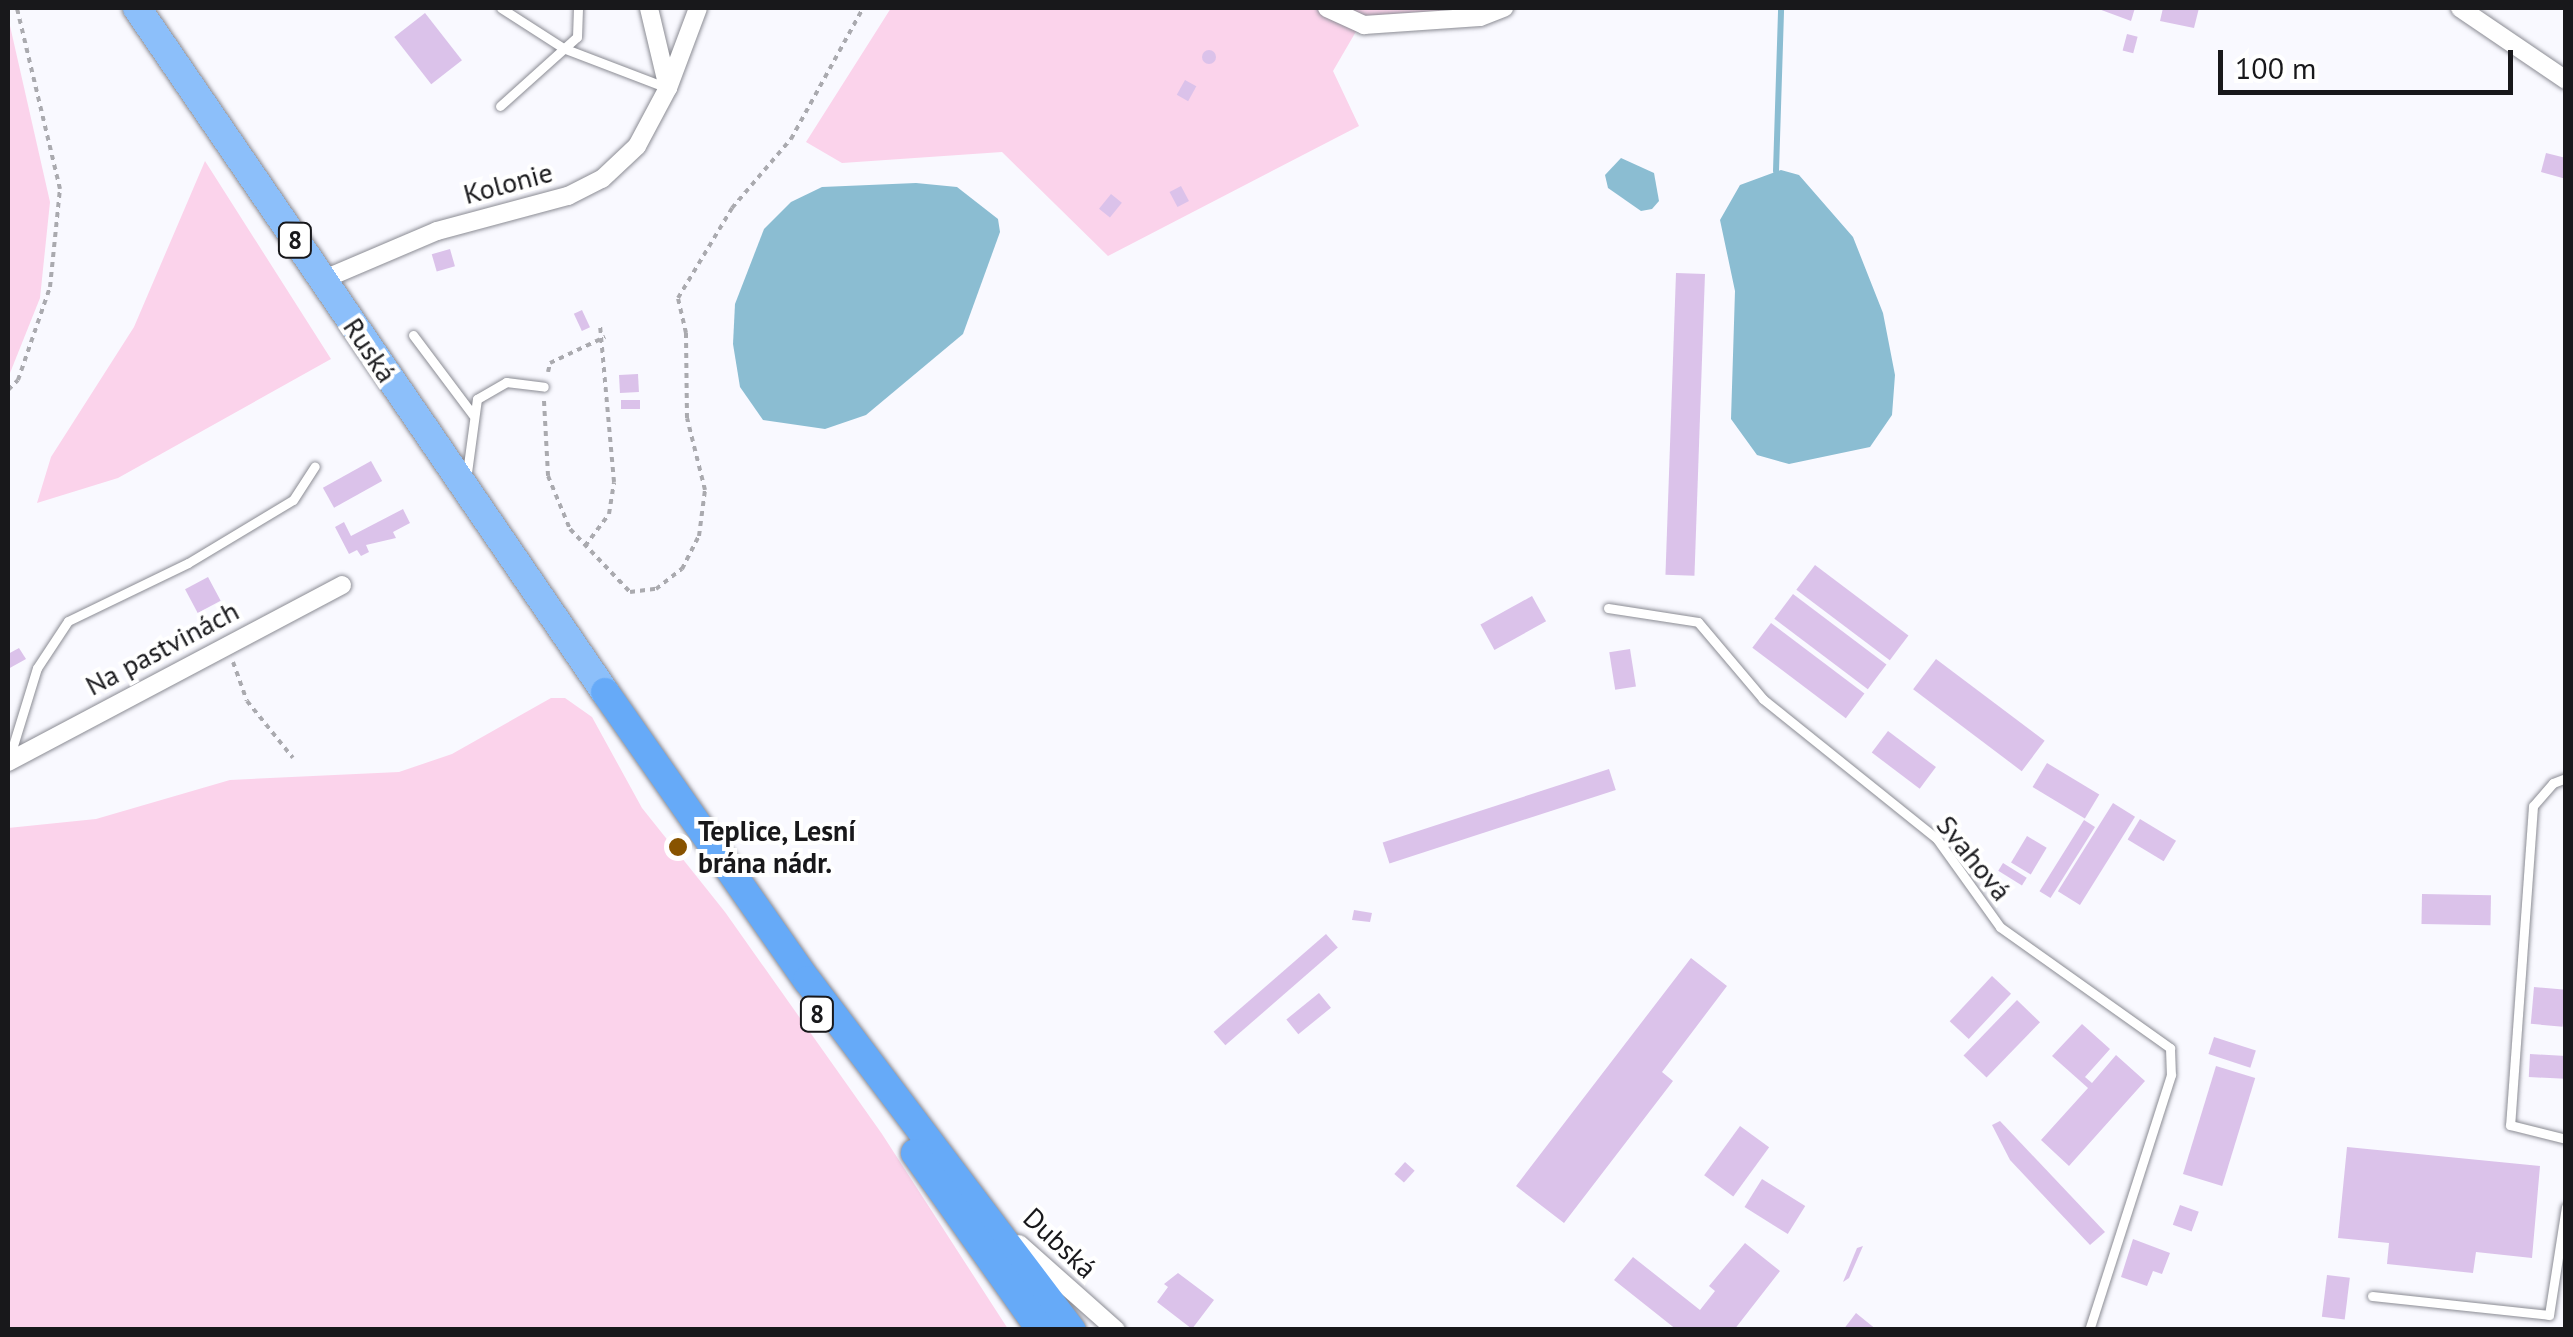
<!DOCTYPE html>
<html>
<head>
<meta charset="utf-8">
<style>
  body { margin:0 }
  #map { position:relative; width:2573px; height:1337px; overflow:hidden; background:#f9f9ff; font-family:"PT Sans",sans-serif }
  div>[style] { position:absolute }
  [style*='--x'] { left:calc(var(--x)*1px); top:calc(var(--y)*1px); width:calc(var(--w)*1px); rotate:calc(var(--a)*1deg) }
  .green>* { inset:0; background:#fbd3eb }
  .water>* { inset:0; background:#8bbdd2 }
  .stream>* { height:6px; margin:-3px; padding:0 3px; transform-origin:3px; border-radius:3px; background:#8bbdd2 }
  .building>* { inset:0; background:#dbc2ea; transform-origin:0 0 }
  .round { border-radius:50% }
  .path>* { height:4px; margin-top:-2px; transform-origin:0; background:repeating-linear-gradient(90deg,#aaaaaf 0 5px,transparent 0 10px) }
  .roads { filter:drop-shadow(0 0 2px #8b8c94) drop-shadow(0 0 2px #8b8c94) }
  .service>* { height:9px; margin:-4.5px; padding:0 4.5px; transform-origin:4.5px; border-radius:4.5px; background:#fff }
  .minor>* { height:18px; margin:-9px; padding:0 9px; transform-origin:9px; border-radius:9px; background:#fff }
  .primary>* { height:28px; margin:-14px; padding:0 14px; transform-origin:14px; border-radius:14px; background:#8cbffa }
  .trunk>* { height:28px; margin:-14px; padding:0 14px; transform-origin:14px; border-radius:14px; background:#66aaf8 }
  .dots>* { width:28px; height:28px; translate:-50% -50%; box-sizing:border-box; border:5px solid #fff; border-radius:50% }
  span { translate:-50% -50%; white-space:nowrap; text-align:center; line-height:1.15; -webkit-text-stroke:8px #fff; paint-order:stroke }
  .shield-label span { padding:2px 8px; background:#fff; border:2px solid; border-radius:8px; -webkit-text-stroke-width:0 }
  .shield-label { font-size:25px; color:#18181b; font-weight:700 }
  .street-label { font-size:28px; color:#18181b }
  .poi-label { font-size:28px; color:#18181b; font-weight:700 }
  .left { translate:0 -50%; text-align:left }
  .frame { position:absolute; inset:0; border:10px solid #18181b; pointer-events:none }
  .scale { position:absolute; left:2218px; top:50px; width:295px; height:45px; box-sizing:border-box; border:5px solid #18181b; border-top:0; padding-left:12px; font-size:30px; line-height:35px; white-space:nowrap; color:#18181b; -webkit-text-stroke:8px #fff; paint-order:stroke }
</style>
</head>
<body>
<div id="map">
  <div class="green">
    <div style="clip-path:polygon(891px 8px,1479px 8px,1365px 16px,1333px 71px,1359px 126px,1108px 256px,1002px 152px,842px 163px,806px 142px)"></div>
    <div style="clip-path:polygon(8px 17px,50px 202px,40px 298px,8px 378px)"></div>
    <div style="clip-path:polygon(205px 161px,331px 359px,118px 478px,37px 503px,51px 457px,134px 327px)"></div>
    <div style="clip-path:polygon(551px 698px,565px 698px,592px 717px,642px 808px,725px 912px,882px 1134px,1008px 1329px,8px 1329px,8px 828px,96px 819px,230px 780px,399px 772px,452px 754px)"></div>
  </div>
  <div class="water">
    <div style="clip-path:polygon(1621px 158px,1654px 173px,1659px 201px,1652px 209px,1641px 211px,1608px 188px,1605px 175px)"></div>
    <div style="clip-path:polygon(1781px 170px,1799px 175px,1853px 237px,1883px 313px,1895px 375px,1892px 415px,1870px 447px,1789px 464px,1757px 455px,1731px 419px,1735px 291px,1720px 220px,1740px 185px)"></div>
    <div style="clip-path:polygon(916px 183px,957px 187px,998px 219px,1000px 232px,963px 334px,866px 415px,825px 429px,763px 420px,740px 387px,733px 344px,735px 304px,764px 229px,791px 202px,822px 187px)"></div>
  </div>
  <div class="stream">
    <div style="--x:1776;--y:171;--w:163;--a:-88.2"></div>
  </div>
  <div class="building">
    <div style="clip-path:polygon(2096px 8px,2135px 8px,2131px 21px)"></div>
    <div style="clip-path:polygon(2163px 8px,2199px 8px,2194px 28px,2160px 21px)"></div>
    <div style="left:425px;top:13px;width:60px;height:39px;rotate:52deg"></div>
    <div style="left:2127px;top:34px;width:11px;height:17px;rotate:15deg"></div>
    <div class="round" style="left:1202px;top:50px;width:14px;height:14px"></div>
    <div style="left:1185px;top:80px;width:13px;height:17px;rotate:29deg"></div>
    <div style="clip-path:polygon(2546px 153px,2566px 158px,2566px 179px,2541px 172px)"></div>
    <div style="left:1181px;top:186px;width:17px;height:13px;rotate:62deg"></div>
    <div style="left:1111px;top:194px;width:14px;height:19px;rotate:39deg"></div>
    <div style="left:450px;top:249px;width:18px;height:19px;rotate:74deg"></div>
    <div style="left:1676px;top:273px;width:29px;height:302px;rotate:2deg"></div>
    <div style="left:582px;top:310px;width:19px;height:9px;rotate:65deg"></div>
    <div style="left:638px;top:374px;width:18px;height:19px;rotate:87deg"></div>
    <div style="left:640px;top:400px;width:9px;height:19px;rotate:90deg"></div>
    <div style="left:371px;top:461px;width:23px;height:55px;rotate:61deg"></div>
    <div style="clip-path:polygon(403px 509px,410px 523px,393px 532px,396px 538px,366px 545px,369px 552px,361px 556px,357px 550px,349px 554px,335px 527px,344px 522px,351px 536px)"></div>
    <div style="left:1815px;top:565px;width:117px;height:31px;rotate:37deg"></div>
    <div style="left:208px;top:577px;width:27px;height:26px;rotate:62deg"></div>
    <div style="left:1793px;top:594px;width:117px;height:31px;rotate:37deg"></div>
    <div style="left:1532px;top:596px;width:29px;height:59px;rotate:61deg"></div>
    <div style="left:1771px;top:623px;width:117px;height:31px;rotate:37deg"></div>
    <div style="clip-path:polygon(19px 648px,26px 659px,8px 669px,8px 654px)"></div>
    <div style="left:1630px;top:649px;width:38px;height:21px;rotate:81deg"></div>
    <div style="left:1936px;top:659px;width:136px;height:38px;rotate:37deg"></div>
    <div style="left:1888px;top:731px;width:60px;height:27px;rotate:37deg"></div>
    <div style="left:2047px;top:763px;width:61px;height:28px;rotate:31deg"></div>
    <div style="left:1609px;top:769px;width:22px;height:238px;rotate:72deg"></div>
    <div style="left:2113px;top:803px;width:26px;height:104px;rotate:32deg"></div>
    <div style="left:2140px;top:819px;width:42px;height:24px;rotate:31deg"></div>
    <div style="left:2084px;top:820px;width:13px;height:84px;rotate:32deg"></div>
    <div style="left:2027px;top:836px;width:23px;height:31px;rotate:31deg"></div>
    <div style="left:2003px;top:863px;width:28px;height:9px;rotate:32deg"></div>
    <div style="left:2422px;top:894px;width:69px;height:30px;rotate:1deg"></div>
    <div style="clip-path:polygon(1354px 910px,1372px 913px,1370px 922px,1352px 920px)"></div>
    <div style="left:1326px;top:934px;width:18px;height:149px;rotate:49deg"></div>
    <div style="clip-path:polygon(1691px 958px,1727px 986px,1662px 1072px,1673px 1081px,1564px 1223px,1516px 1186px)"></div>
    <div style="left:1992px;top:976px;width:26px;height:62px;rotate:43deg"></div>
    <div style="left:2534px;top:987px;width:32px;height:37px;rotate:5deg"></div>
    <div style="left:1319px;top:993px;width:19px;height:42px;rotate:51deg"></div>
    <div style="left:2017px;top:1000px;width:32px;height:77px;rotate:44deg"></div>
    <div style="clip-path:polygon(2082px 1024px,2110px 1049px,2085px 1077px,2092px 1083px,2116px 1055px,2145px 1081px,2069px 1166px,2041px 1140px,2088px 1088px,2052px 1056px)"></div>
    <div style="left:2214px;top:1037px;width:44px;height:18px;rotate:18deg"></div>
    <div style="left:2530px;top:1054px;width:36px;height:23px;rotate:3deg"></div>
    <div style="left:2216px;top:1066px;width:41px;height:113px;rotate:17deg"></div>
    <div style="clip-path:polygon(2000px 1121px,2105px 1232px,2090px 1245px,2010px 1160px,1992px 1125px)"></div>
    <div style="left:1740px;top:1126px;width:36px;height:61px;rotate:36deg"></div>
    <div style="clip-path:polygon(2347px 1147px,2540px 1166px,2532px 1258px,2476px 1252px,2473px 1273px,2387px 1264px,2389px 1243px,2338px 1238px)"></div>
    <div style="left:1405px;top:1162px;width:13px;height:16px;rotate:42deg"></div>
    <div style="left:1762px;top:1179px;width:51px;height:33px;rotate:32deg"></div>
    <div style="left:2180px;top:1205px;width:20px;height:21px;rotate:20deg"></div>
    <div style="clip-path:polygon(2133px 1239px,2170px 1253px,2162px 1274px,2153px 1271px,2147px 1286px,2121px 1277px)"></div>
    <div style="clip-path:polygon(1745px 1243px,1780px 1271px,1734px 1330px,1677px 1330px,1614px 1280px,1633px 1257px,1700px 1310px,1715px 1291px,1709px 1286px)"></div>
    <div style="clip-path:polygon(1863px 1246px,1849px 1278px,1843px 1282px,1857px 1248px)"></div>
    <div style="clip-path:polygon(1178px 1273px,1214px 1300px,1192px 1329px,1157px 1302px,1168px 1287px,1164px 1284px)"></div>
    <div style="left:2327px;top:1275px;width:23px;height:42px;rotate:7deg"></div>
    <div style="clip-path:polygon(1856px 1313px,1877px 1330px,1843px 1330px)"></div>
  </div>
  <div class="path">
    <div style="--x:548;--y:372;--w:9;--a:-77"></div>
    <div style="--x:550;--y:363;--w:61;--a:-25.3"></div>
    <div style="--x:8;--y:390;--w:14;--a:-45"></div>
    <div style="--x:18;--y:380;--w:98;--a:-71"></div>
    <div style="--x:50;--y:287;--w:99;--a:-84.2"></div>
    <div style="--x:60;--y:189;--w:186;--a:-103.4"></div>
    <div style="--x:544;--y:401;--w:75;--a:86.9"></div>
    <div style="--x:548;--y:476;--w:57;--a:67.5"></div>
    <div style="--x:570;--y:529;--w:87;--a:46.4"></div>
    <div style="--x:630;--y:592;--w:26;--a:-7"></div>
    <div style="--x:656;--y:589;--w:33;--a:-38"></div>
    <div style="--x:682;--y:569;--w:37;--a:-63"></div>
    <div style="--x:699;--y:536;--w:46;--a:-82.6"></div>
    <div style="--x:705;--y:490;--w:74;--a:-104"></div>
    <div style="--x:687;--y:418;--w:85;--a:-90.7"></div>
    <div style="--x:686;--y:333;--w:36;--a:-103"></div>
    <div style="--x:678;--y:298;--w:105;--a:-59"></div>
    <div style="--x:732;--y:208;--w:91;--a:-49.5"></div>
    <div style="--x:791;--y:139;--w:149;--a:-61.2"></div>
    <div style="--x:585;--y:546;--w:40;--a:-53"></div>
    <div style="--x:609;--y:514;--w:32;--a:-81"></div>
    <div style="--x:614;--y:482;--w:158;--a:-95.1"></div>
    <div style="--x:233;--y:662;--w:41;--a:70.3"></div>
    <div style="--x:247;--y:701;--w:73;--a:51.1"></div>
  </div>
  <div class="roads">
    <div class="service">
      <div style="--x:501;--y:8;--w:74;--a:32.8"></div>
      <div style="--x:563;--y:48;--w:112;--a:20.9"></div>
      <div style="--x:500;--y:106;--w:103;--a:-41.9"></div>
      <div style="--x:577;--y:37;--w:29;--a:-88"></div>
      <div style="--x:413;--y:335;--w:100;--a:53.1"></div>
      <div style="--x:466;--y:480;--w:82;--a:-82.3"></div>
      <div style="--x:477;--y:399;--w:34;--a:-30"></div>
      <div style="--x:506;--y:382;--w:38;--a:7"></div>
      <div style="--x:1608;--y:608;--w:91;--a:8.8"></div>
      <div style="--x:1698;--y:622;--w:101;--a:49.8"></div>
      <div style="--x:1763;--y:699;--w:223;--a:38.8"></div>
      <div style="--x:1937;--y:839;--w:108;--a:54.4"></div>
      <div style="--x:2000;--y:927;--w:209;--a:35.4"></div>
      <div style="--x:2170;--y:1048;--w:27;--a:88"></div>
      <div style="--x:2171;--y:1075;--w:268;--a:107.8"></div>
      <div style="--x:8;--y:762;--w:98;--a:-72.9"></div>
      <div style="--x:37;--y:668;--w:56;--a:-56.6"></div>
      <div style="--x:68;--y:621;--w:133;--a:-25.8"></div>
      <div style="--x:188;--y:563;--w:122;--a:-31"></div>
      <div style="--x:293;--y:500;--w:40;--a:-57.1"></div>
      <div style="--x:2566;--y:778;--w:14;--a:159"></div>
      <div style="--x:2553;--y:783;--w:30;--a:131"></div>
      <div style="--x:2533;--y:806;--w:320;--a:94.1"></div>
      <div style="--x:2510;--y:1125;--w:58;--a:14"></div>
      <div style="--x:2372;--y:1296;--w:178;--a:6.1"></div>
      <div style="--x:2549;--y:1315;--w:109;--a:-81.1"></div>
    </div>
    <div class="minor">
      <div style="--x:1327;--y:8;--w:41;--a:24.7"></div>
      <div style="--x:1364;--y:25;--w:116;--a:-3.9"></div>
      <div style="--x:1480;--y:17;--w:26;--a:-21"></div>
      <div style="--x:2460;--y:8;--w:128;--a:34.2"></div>
      <div style="--x:668;--y:88;--w:85;--a:-69.4"></div>
      <div style="--x:322;--y:280;--w:125;--a:-23.1"></div>
      <div style="--x:437;--y:231;--w:136;--a:-15"></div>
      <div style="--x:568;--y:196;--w:38;--a:-27"></div>
      <div style="--x:602;--y:179;--w:48;--a:-43.3"></div>
      <div style="--x:637;--y:146;--w:66;--a:-61.9"></div>
      <div style="--x:668;--y:88;--w:82;--a:-103.4"></div>
      <div style="--x:8;--y:762;--w:378;--a:-27.9"></div>
      <div style="--x:1019;--y:1244;--w:130;--a:41.6"></div>
    </div>
    <div class="primary">
      <div style="--x:137;--y:8;--w:829;--a:55.62"></div>
    </div>
    <div class="trunk">
      <div style="--x:605;--y:692;--w:352;--a:55"></div>
      <div style="--x:807;--y:980;--w:439;--a:52.9"></div>
      <div style="--x:915;--y:1153;--w:217;--a:54.6"></div>
    </div>
  </div>
  <div class="dots">
    <div style="left:678px;top:847px;background:#885300"></div>
  </div>
  <div class="shield-label">
    <span style="left:295px;top:240px">8</span>
    <span style="left:817px;top:1014px">8</span>
  </div>
  <div class="street-label">
    <span style="left:508px;top:183px;rotate:-15deg">Kolonie</span>
    <span style="left:370px;top:350px;rotate:56deg">Ruská</span>
    <span style="left:162px;top:648px;rotate:-28deg">Na pastvinách</span>
    <span style="left:1974px;top:858px;rotate:51deg">Svahová</span>
    <span style="left:1060px;top:1243px;rotate:43deg">Dubská</span>
  </div>
  <div class="poi-label">
    <span class="left" style="left:698px;top:847px">Teplice, Lesní<br>brána nádr.</span>
  </div>
  <div class="frame"></div>
  <div class="scale">100 m</div>
</div>
</body>
</html>
